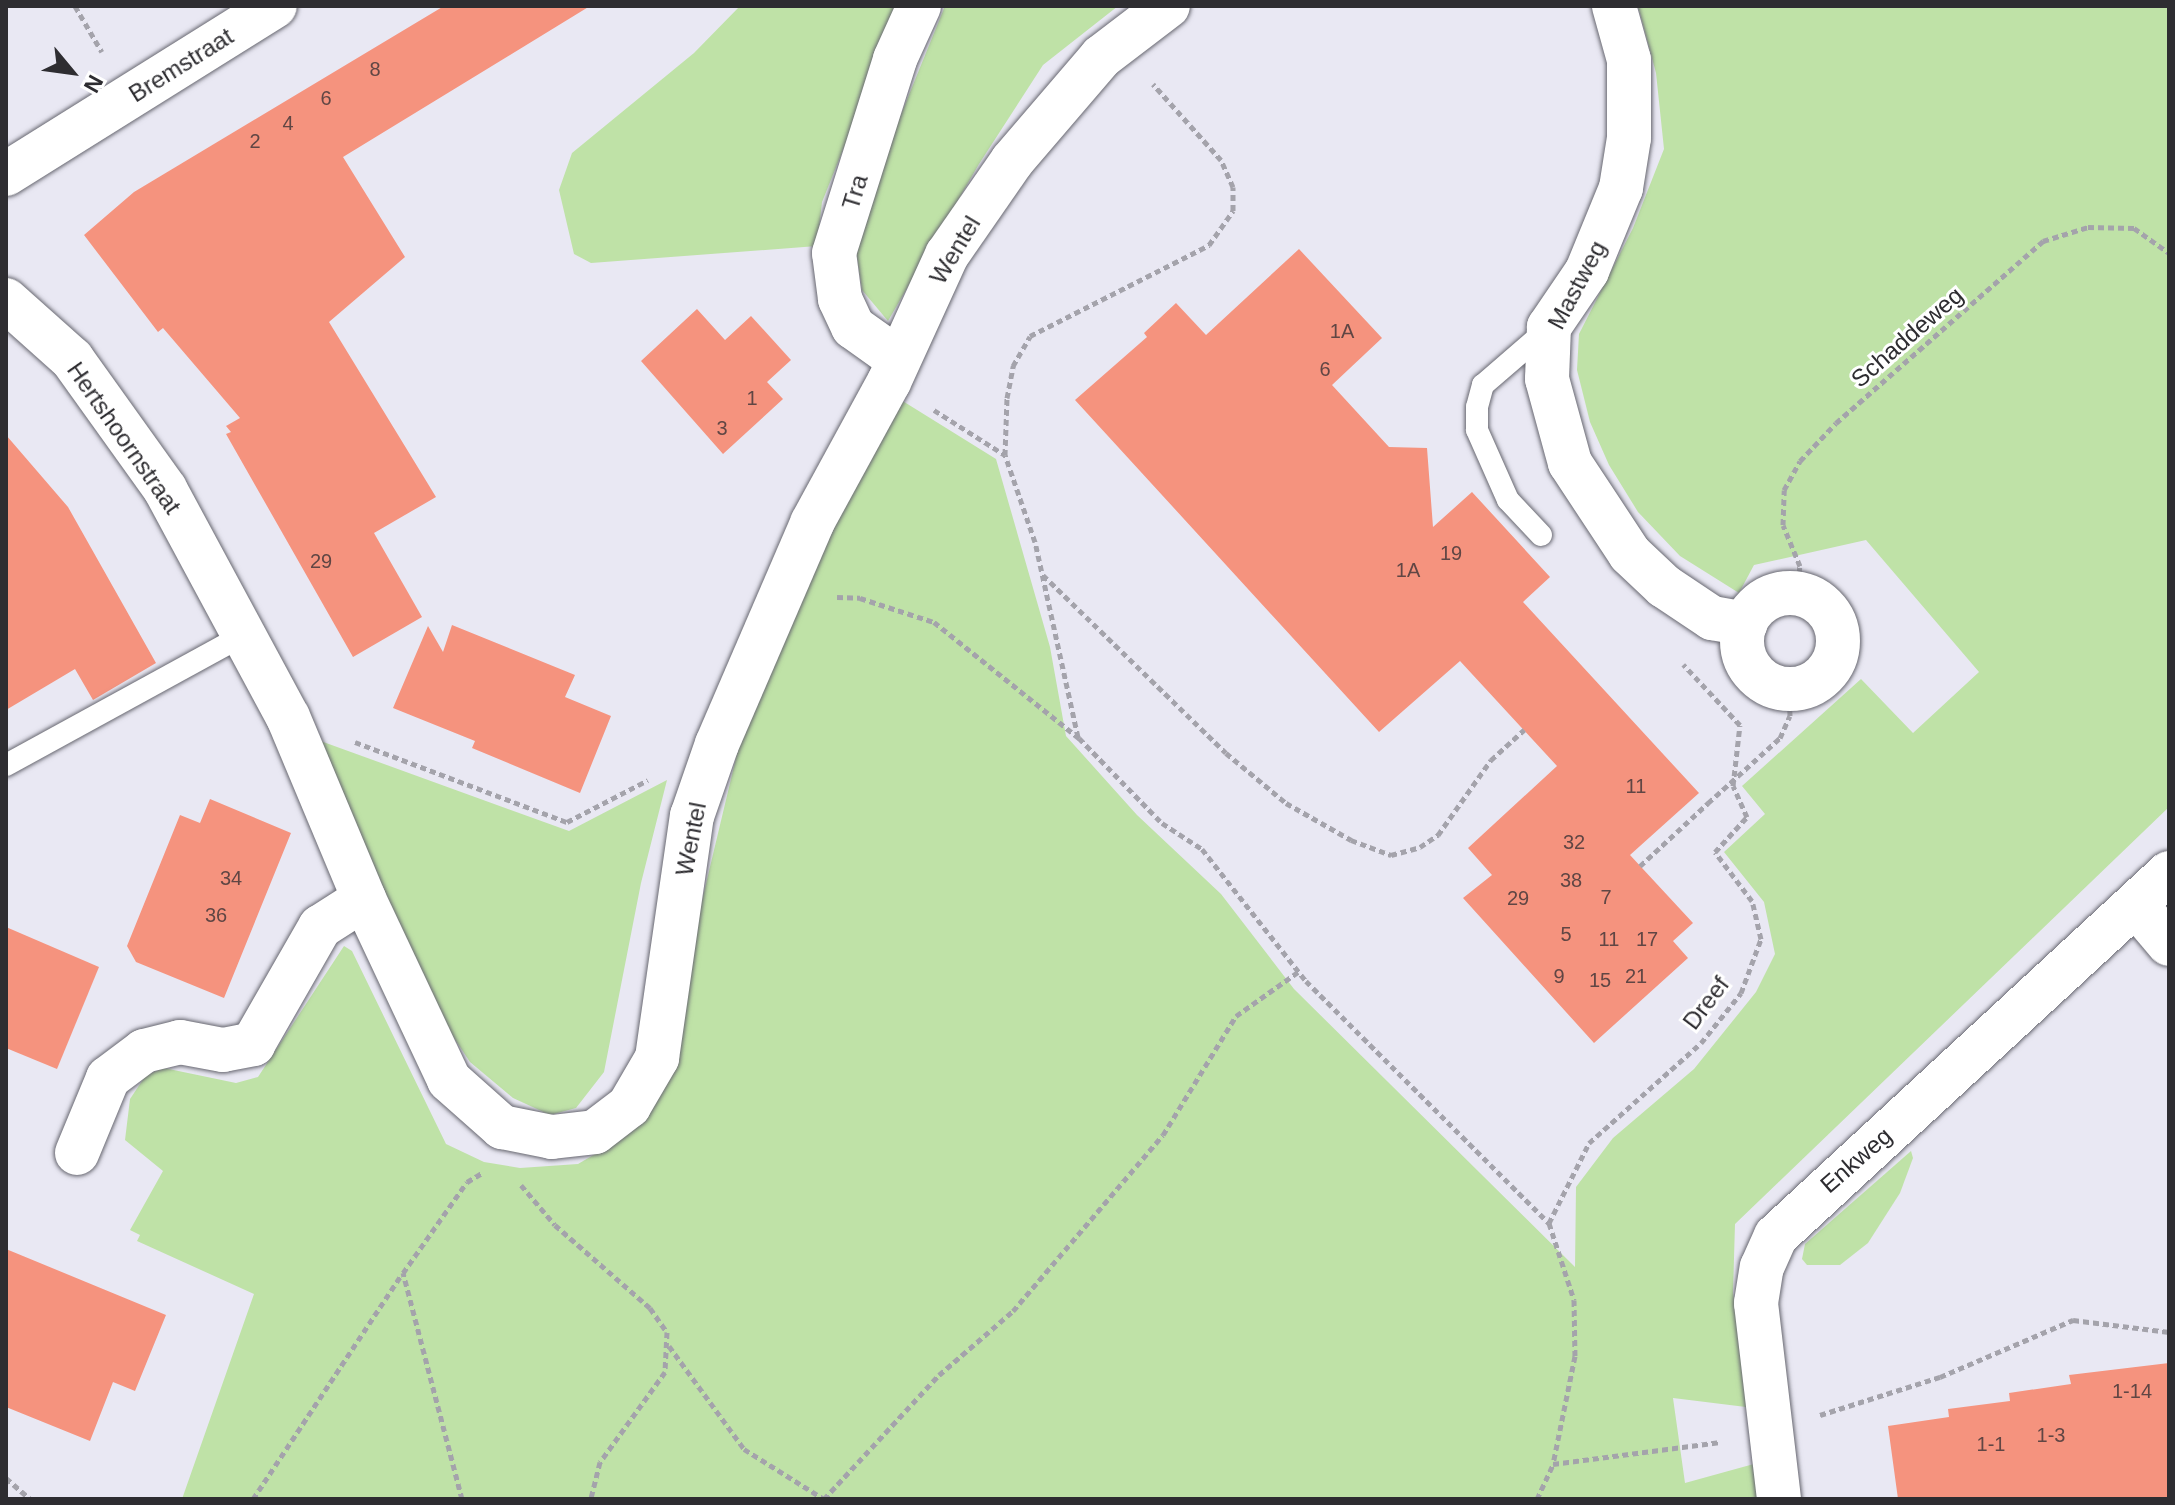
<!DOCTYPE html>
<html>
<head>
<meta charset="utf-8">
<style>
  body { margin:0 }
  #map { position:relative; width:2175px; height:1505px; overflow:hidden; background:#e9e8f3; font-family:Helvetica,sans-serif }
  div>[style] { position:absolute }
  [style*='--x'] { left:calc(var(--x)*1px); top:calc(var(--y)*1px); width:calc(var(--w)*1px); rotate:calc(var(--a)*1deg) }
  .green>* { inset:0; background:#bfe2a7 }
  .building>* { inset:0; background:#f5937e }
  .path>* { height:5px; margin-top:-2.5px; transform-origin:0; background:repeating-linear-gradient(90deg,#a4a3ab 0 6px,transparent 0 10px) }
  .roads { filter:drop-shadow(0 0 2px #676770) drop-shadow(0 0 2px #676770) }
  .lane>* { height:22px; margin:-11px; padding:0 11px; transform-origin:11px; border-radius:11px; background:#fff }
  .street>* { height:44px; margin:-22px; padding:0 22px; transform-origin:22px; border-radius:22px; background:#fff }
  .street>.ring { margin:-22px; padding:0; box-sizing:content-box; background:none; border:44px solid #fff; border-radius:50% }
  .path-bridge>* { height:5px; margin-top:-2.5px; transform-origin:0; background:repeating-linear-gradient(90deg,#a4a3ab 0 6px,transparent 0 10px) }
  span { translate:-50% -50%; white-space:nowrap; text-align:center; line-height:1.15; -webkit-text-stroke:6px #fff; paint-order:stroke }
  .number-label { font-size:20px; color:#604644 }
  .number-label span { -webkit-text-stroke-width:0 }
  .street-label { font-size:24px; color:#2e2d31 }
  .frame { position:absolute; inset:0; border:8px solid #2e2d31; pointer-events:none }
  .north { position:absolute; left:32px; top:32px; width:80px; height:80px; -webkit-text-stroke:6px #fff; paint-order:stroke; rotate:119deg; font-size:22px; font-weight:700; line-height:32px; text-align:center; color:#2e2d31 }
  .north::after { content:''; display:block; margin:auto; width:28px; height:36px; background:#2e2d31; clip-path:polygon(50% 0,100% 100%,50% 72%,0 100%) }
</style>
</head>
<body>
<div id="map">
  <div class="green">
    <div style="clip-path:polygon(740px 6px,901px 6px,822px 202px,817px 246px,591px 263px,574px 254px,559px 190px,572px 153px,694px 53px)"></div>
    <div style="clip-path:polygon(945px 6px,1118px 6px,1043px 65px,979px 164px,888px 321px,862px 290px,856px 250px,891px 139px)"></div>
    <div style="clip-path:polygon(1638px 6px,2169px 6px,2169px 807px,1735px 1224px,1733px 1293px,1754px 1408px,1673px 1398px,1685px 1483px,1761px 1462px,1765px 1499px,182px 1499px,254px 1294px,137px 1241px,140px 1235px,130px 1230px,163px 1171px,125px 1140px,130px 1099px,146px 1075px,164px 1068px,236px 1083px,258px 1077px,344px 946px,352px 951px,446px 1144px,484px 1162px,520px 1168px,578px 1164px,626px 1136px,652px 1110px,741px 737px,893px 395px,996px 459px,1050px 647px,1066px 736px,1137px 815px,1221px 894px,1294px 989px,1575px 1267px,1576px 1187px,1613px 1138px,1694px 1069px,1756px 992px,1775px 954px,1764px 902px,1724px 852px,1765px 814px,1742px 786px,1861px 679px,1913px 733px,1979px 672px,1866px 540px,1754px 565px,1739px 593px,1680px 556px,1638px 512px,1609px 465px,1590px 422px,1577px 370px,1579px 334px,1633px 228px,1664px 149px,1656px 73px)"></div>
    <div style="clip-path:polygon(315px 739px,569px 831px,667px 780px,641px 883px,604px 1072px,576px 1108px,550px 1115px,513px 1098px,470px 1062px,428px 999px)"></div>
    <div style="clip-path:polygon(1911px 1151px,1913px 1158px,1900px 1193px,1868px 1243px,1840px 1265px,1807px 1265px,1802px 1259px,1805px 1244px)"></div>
  </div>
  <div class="building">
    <div style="clip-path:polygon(444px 6px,590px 6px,343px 157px,405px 257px,329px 322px,436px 497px,374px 533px,422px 617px,353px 657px,226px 434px,231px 432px,226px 426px,240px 418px,163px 328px,158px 332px,84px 235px,134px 192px)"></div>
    <div style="clip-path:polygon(1299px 249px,1382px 338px,1332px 385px,1389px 447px,1427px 448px,1433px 527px,1472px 492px,1550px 577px,1523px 602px,1699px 793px,1630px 855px,1693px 923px,1673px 941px,1688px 958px,1594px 1043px,1463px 898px,1492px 875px,1468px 848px,1557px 766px,1460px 661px,1379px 732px,1075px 400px,1147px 337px,1144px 333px,1176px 303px,1206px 335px)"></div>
    <div style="clip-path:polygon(697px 309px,725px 340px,751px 316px,791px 360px,767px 382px,783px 399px,723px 454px,641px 361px)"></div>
    <div style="clip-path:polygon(6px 435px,68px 507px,156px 663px,93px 700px,75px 669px,6px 710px)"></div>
    <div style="clip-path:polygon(452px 625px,575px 675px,565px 697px,611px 716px,580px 793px,472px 748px,475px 741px,393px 708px,428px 626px,443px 652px)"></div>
    <div style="clip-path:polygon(210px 799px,291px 833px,224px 998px,136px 962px,127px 946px,180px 815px,200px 823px)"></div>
    <div style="clip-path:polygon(6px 927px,99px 967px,57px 1069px,6px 1048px)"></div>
    <div style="clip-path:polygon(6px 1249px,166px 1315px,135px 1391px,113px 1382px,90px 1441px,6px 1407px)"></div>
    <div style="clip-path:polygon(2169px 1363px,2169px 1499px,1898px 1499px,1888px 1426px,1949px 1417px,1948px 1409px,2010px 1401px,2009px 1393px,2071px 1384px,2069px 1375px)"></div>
  </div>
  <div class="path">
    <div style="--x:75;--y:6;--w:53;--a:59.6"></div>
    <div style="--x:934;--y:410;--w:84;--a:32.4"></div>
    <div style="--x:1043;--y:575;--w:255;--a:44.2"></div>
    <div style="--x:1226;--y:753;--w:78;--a:39.8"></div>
    <div style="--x:1286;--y:803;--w:75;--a:29.6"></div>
    <div style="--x:1351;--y:840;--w:43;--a:20.6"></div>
    <div style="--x:1391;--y:855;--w:30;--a:-15"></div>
    <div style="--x:1420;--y:847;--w:22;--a:-34"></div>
    <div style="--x:1438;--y:835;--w:92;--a:-54.8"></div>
    <div style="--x:1491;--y:760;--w:45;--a:-42.3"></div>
    <div style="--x:1797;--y:593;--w:27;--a:-84"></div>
    <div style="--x:1800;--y:566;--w:44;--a:-112.5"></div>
    <div style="--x:1783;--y:525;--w:35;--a:-88"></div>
    <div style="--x:1784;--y:490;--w:33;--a:-61"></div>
    <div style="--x:1800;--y:461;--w:52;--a:-46.5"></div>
    <div style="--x:1836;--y:423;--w:276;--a:-41.3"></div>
    <div style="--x:2043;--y:241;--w:47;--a:-17.3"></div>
    <div style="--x:2088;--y:227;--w:46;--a:1.2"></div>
    <div style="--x:2134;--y:228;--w:43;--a:35.5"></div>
    <div style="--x:837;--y:597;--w:23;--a:2"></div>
    <div style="--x:860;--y:598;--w:78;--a:18"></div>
    <div style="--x:934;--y:622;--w:186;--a:38.7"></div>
    <div style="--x:1079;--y:738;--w:119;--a:45.7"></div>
    <div style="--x:1162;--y:823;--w:48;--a:33"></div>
    <div style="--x:1202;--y:849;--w:168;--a:51.8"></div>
    <div style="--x:1306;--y:981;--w:343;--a:44.9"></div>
    <div style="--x:1549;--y:1223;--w:81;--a:72"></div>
    <div style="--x:1574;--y:1300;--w:56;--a:89"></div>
    <div style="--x:1575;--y:1356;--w:110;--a:101.5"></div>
    <div style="--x:1078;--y:737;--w:200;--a:-102.4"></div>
    <div style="--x:1035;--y:542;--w:92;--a:-109"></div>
    <div style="--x:1005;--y:455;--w:57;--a:-88"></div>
    <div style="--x:1007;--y:398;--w:33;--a:-79"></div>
    <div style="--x:1013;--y:366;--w:34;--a:-60"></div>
    <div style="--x:1030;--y:336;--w:201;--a:-26.9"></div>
    <div style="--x:1209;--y:245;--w:42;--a:-54.8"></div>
    <div style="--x:1233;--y:211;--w:24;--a:-90"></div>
    <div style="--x:1233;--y:187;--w:30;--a:-114"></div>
    <div style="--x:1221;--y:160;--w:102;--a:-131.8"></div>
    <div style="--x:1780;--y:738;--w:24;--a:-66"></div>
    <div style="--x:1790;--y:716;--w:26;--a:-92"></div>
    <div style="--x:355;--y:742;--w:227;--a:20.7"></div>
    <div style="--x:567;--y:822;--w:91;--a:-27.4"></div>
    <div style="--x:1640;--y:866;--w:93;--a:-42.8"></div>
    <div style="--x:521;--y:1185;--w:52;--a:49.6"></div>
    <div style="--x:555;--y:1225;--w:126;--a:41.1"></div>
    <div style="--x:650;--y:1308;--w:29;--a:55"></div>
    <div style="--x:667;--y:1332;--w:40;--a:92.9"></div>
    <div style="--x:665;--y:1372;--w:111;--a:125.8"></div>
    <div style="--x:600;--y:1462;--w:38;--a:104"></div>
    <div style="--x:1549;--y:1223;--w:89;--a:-63.4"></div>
    <div style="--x:1589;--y:1143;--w:150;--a:-41.8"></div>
    <div style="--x:1701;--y:1043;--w:64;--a:-51.3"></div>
    <div style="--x:1741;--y:993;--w:58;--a:-69.7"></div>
    <div style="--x:1761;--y:939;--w:39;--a:-103"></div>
    <div style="--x:1752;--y:901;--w:61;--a:-127.1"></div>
    <div style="--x:1715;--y:852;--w:47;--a:-47.6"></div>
    <div style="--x:1747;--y:817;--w:34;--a:-114"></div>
    <div style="--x:1733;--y:786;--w:61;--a:-83.5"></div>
    <div style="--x:1740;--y:725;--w:83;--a:-133.1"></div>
    <div style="--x:669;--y:1346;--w:127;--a:53.9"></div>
    <div style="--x:744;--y:1449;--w:94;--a:32"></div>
    <div style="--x:1820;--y:1415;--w:126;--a:-17.6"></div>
    <div style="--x:1940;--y:1377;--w:145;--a:-23.2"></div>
    <div style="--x:2073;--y:1320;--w:97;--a:7.1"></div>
    <div style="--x:6;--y:1478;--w:32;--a:41"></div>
    <div style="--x:253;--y:1499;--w:270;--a:-56.5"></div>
    <div style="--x:462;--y:1499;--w:234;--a:-104.6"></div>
    <div style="--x:403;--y:1273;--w:111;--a:-54.9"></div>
    <div style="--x:467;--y:1182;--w:17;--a:-31"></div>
    <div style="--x:824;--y:1499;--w:169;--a:-47.2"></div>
    <div style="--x:939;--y:1375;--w:98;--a:-40.9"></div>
    <div style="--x:1013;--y:1311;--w:231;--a:-49.6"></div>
    <div style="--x:1163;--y:1135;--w:140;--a:-58.5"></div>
    <div style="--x:1236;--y:1016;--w:76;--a:-35.4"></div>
    <div style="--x:1537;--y:1499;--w:38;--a:-65"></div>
    <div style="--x:1553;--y:1464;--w:167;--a:-7.5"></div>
  </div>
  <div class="roads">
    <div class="lane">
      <div style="--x:1541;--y:535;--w:48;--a:-133.3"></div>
      <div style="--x:1508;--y:500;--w:77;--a:-113.9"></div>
      <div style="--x:1477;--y:430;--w:23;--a:-90"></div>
      <div style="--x:1477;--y:407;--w:23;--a:-75"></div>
      <div style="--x:1483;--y:385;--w:87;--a:-40.8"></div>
      <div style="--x:6;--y:765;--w:269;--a:-28.7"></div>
    </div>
    <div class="street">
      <div style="--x:1614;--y:6;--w:56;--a:74.5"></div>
      <div style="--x:1629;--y:60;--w:78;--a:90"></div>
      <div style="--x:1629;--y:138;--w:51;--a:99.1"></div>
      <div style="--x:1621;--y:188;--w:90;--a:112.3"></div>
      <div style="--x:1587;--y:271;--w:68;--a:124.2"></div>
      <div style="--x:1549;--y:327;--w:52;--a:92.2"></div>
      <div style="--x:1547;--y:379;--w:87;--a:74.7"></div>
      <div style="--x:1570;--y:463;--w:109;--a:56.6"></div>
      <div style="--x:1630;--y:554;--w:47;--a:43.3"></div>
      <div style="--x:1664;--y:586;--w:58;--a:33.7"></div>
      <div style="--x:1712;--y:618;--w:34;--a:10"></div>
      <div style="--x:6;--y:174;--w:317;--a:-32"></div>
      <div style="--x:6;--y:300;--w:89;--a:41.8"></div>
      <div style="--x:72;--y:359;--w:160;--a:54.4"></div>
      <div style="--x:165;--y:489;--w:259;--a:61.7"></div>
      <div style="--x:288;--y:717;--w:197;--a:67.3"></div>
      <div style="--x:364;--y:899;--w:200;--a:64.8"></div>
      <div style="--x:449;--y:1080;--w:71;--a:41.6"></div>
      <div style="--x:502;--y:1127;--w:51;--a:11.3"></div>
      <div style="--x:552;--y:1137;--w:43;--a:-6.6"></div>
      <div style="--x:595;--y:1132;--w:43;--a:-37.4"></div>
      <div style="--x:629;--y:1106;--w:56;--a:-59.7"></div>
      <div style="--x:657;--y:1058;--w:245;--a:-81.8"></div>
      <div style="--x:692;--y:816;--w:76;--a:-70.9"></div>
      <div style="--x:717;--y:744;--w:241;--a:-66.7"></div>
      <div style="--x:812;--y:523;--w:161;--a:-61.4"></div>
      <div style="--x:889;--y:382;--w:140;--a:-65.5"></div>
      <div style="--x:947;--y:255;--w:114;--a:-55.3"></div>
      <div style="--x:1012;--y:161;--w:137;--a:-49.4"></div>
      <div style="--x:1101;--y:57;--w:84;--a:-37.3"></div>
      <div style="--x:898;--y:359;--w:55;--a:-144.6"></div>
      <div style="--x:853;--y:327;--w:31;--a:-115"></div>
      <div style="--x:840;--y:299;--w:46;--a:-97.4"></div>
      <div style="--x:834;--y:253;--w:203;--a:-72.5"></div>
      <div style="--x:895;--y:59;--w:58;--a:-65.6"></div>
      <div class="ring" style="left:1742px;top:593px;width:52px;height:52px"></div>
      <div style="--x:2136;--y:905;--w:51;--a:49.8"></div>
      <div style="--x:77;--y:1153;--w:81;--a:-67.5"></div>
      <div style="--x:108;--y:1078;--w:45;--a:-36.9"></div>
      <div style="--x:144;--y:1051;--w:37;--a:-14"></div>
      <div style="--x:180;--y:1042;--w:44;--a:10.5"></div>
      <div style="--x:223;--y:1050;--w:31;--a:-11"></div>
      <div style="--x:253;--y:1044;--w:135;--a:-60.2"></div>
      <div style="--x:320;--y:927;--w:52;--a:-32.5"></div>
      <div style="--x:1779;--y:1499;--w:197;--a:-96.7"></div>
      <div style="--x:1756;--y:1303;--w:36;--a:-81"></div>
      <div style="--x:1762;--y:1267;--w:34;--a:-66"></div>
      <div style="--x:1776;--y:1236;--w:535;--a:-42.73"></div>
    </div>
  </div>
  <div class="path-bridge">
    <div style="--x:1708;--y:803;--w:97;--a:-42.1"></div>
  </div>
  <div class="number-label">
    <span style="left:375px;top:69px">8</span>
    <span style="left:326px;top:98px">6</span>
    <span style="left:288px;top:123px">4</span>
    <span style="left:255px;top:141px">2</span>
    <span style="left:1342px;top:331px">1A</span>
    <span style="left:1325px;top:369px">6</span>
    <span style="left:752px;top:398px">1</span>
    <span style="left:722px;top:428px">3</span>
    <span style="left:1451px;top:553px">19</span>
    <span style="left:321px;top:561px">29</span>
    <span style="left:1408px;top:570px">1A</span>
    <span style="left:1636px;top:786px">11</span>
    <span style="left:1574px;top:842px">32</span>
    <span style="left:231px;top:878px">34</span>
    <span style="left:1571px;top:880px">38</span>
    <span style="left:1606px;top:897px">7</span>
    <span style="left:1518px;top:898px">29</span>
    <span style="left:216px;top:915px">36</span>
    <span style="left:1566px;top:934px">5</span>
    <span style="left:1609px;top:939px">11</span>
    <span style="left:1647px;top:939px">17</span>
    <span style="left:1559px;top:976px">9</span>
    <span style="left:1636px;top:976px">21</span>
    <span style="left:1600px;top:980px">15</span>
    <span style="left:2132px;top:1391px">1-14</span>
    <span style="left:2051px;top:1435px">1-3</span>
    <span style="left:1991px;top:1444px">1-1</span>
  </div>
  <div class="street-label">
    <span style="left:181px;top:65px;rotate:-32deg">Bremstraat</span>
    <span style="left:855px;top:192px;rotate:-73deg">Tra</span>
    <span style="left:955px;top:250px;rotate:-59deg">Wentel</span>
    <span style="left:1577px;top:285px;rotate:-62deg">Mastweg</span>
    <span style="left:1907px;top:337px;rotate:-41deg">Schaddeweg</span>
    <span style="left:124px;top:438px;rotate:55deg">Hertshoornstraat</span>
    <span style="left:691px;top:839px;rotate:-79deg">Wentel</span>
    <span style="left:1706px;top:1003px;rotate:-53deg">Dreef</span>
    <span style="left:1856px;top:1160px;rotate:-41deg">Enkweg</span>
  </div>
  <div class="frame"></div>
  <div class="north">N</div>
</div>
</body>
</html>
